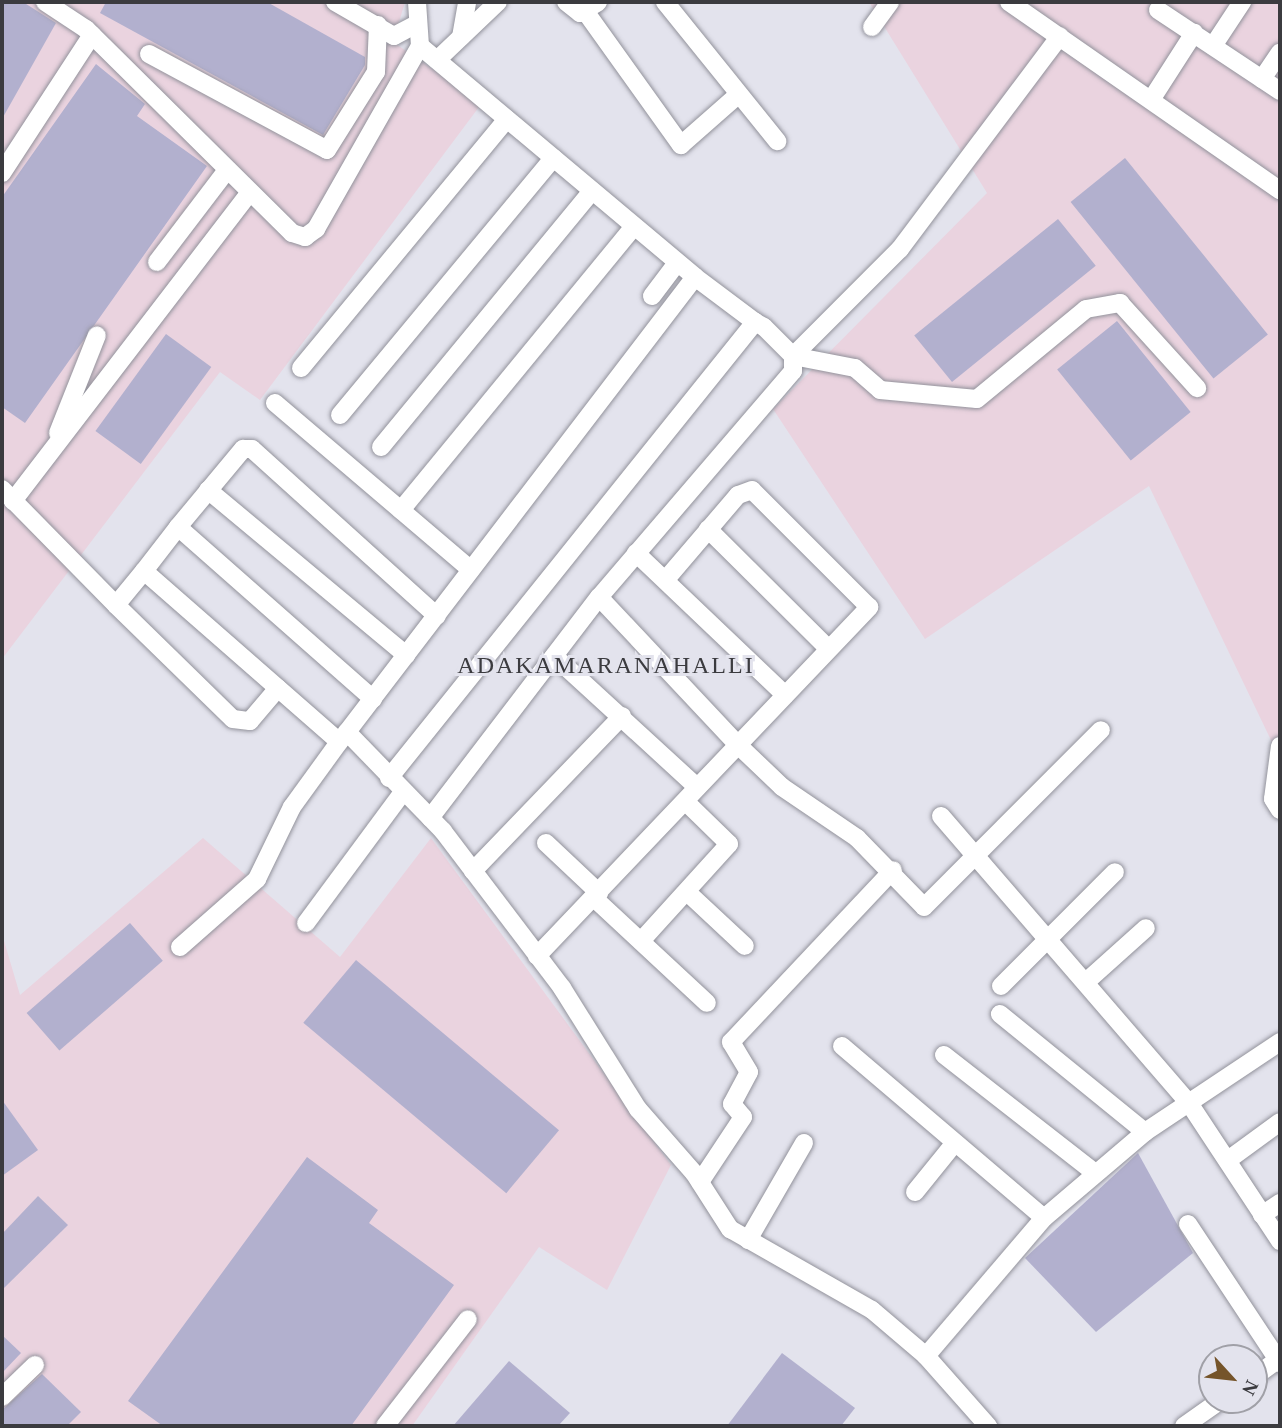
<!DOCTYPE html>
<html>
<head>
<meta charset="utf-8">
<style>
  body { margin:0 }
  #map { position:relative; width:1282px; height:1428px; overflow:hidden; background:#e3e3ed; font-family:Georgia,serif }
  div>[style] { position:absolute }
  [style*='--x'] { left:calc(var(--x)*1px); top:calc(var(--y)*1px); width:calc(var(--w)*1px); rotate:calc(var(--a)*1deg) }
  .industrial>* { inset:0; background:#ead3df }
  .building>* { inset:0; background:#b2b0ce; transform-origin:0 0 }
  .roads { filter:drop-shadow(0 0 2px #92929b) drop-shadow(0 0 2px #92929b) }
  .minor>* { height:18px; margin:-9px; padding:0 9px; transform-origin:9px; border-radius:9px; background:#fff }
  span { translate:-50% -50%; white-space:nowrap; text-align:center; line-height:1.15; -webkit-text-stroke:6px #e3e3ed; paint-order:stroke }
  .neighbourhood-label { font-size:24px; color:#3b3b3f; letter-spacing:2px }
  .frame { position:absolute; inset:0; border:4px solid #3b3b3f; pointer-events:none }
  .north { position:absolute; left:1198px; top:1344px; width:70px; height:70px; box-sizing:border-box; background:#e3e3ed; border:2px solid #a0a0a7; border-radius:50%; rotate:117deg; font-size:19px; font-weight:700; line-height:28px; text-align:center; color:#3b3b3f }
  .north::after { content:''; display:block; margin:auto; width:24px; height:32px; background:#75542a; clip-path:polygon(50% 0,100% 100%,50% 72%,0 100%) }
</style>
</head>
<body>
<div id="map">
  <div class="industrial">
    <div style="clip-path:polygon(2px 2px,405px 2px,393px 42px,482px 103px,260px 400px,220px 372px,2px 659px)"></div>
    <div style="clip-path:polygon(869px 2px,1280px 2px,1280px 759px,1149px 486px,925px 639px,773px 409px,987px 193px)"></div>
    <div style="clip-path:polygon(203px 838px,340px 957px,431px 838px,671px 1165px,607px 1290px,539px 1247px,412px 1426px,2px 1426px,2px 934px,20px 995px)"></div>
  </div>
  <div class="building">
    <div style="clip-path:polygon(2px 2px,23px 2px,56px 23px,2px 119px)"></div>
    <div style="clip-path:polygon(106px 2px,267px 2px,365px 57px,365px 65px,323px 135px,100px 13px)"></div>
    <div style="clip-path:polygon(96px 64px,145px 104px,137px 116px,207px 166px,25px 423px,2px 407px,2px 197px)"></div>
    <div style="left:1125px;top:158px;width:227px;height:70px;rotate:51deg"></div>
    <div style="left:1058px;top:219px;width:60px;height:185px;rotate:51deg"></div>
    <div style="left:1117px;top:321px;width:117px;height:77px;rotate:51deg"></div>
    <div style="left:166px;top:334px;width:56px;height:120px;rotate:36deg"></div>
    <div style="left:130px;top:923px;width:50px;height:137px;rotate:49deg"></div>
    <div style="left:356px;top:960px;width:265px;height:82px;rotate:40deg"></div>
    <div style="clip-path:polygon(2px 1100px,38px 1150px,2px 1176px)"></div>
    <div style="clip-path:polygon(1138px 1153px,1193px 1253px,1096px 1332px,1025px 1258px)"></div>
    <div style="clip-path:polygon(307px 1157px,378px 1210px,369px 1223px,454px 1285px,351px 1426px,163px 1426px,128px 1401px)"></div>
    <div style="clip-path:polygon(38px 1196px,68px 1225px,2px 1290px,2px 1234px)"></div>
    <div style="clip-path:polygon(2px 1335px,21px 1353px,2px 1373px)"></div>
    <div style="clip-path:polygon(782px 1353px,855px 1408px,841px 1426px,727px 1426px)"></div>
    <div style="clip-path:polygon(509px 1361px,570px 1413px,558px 1426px,453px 1426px)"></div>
    <div style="clip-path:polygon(42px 1374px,81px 1412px,67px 1426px,2px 1426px,2px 1410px)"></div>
  </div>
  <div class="roads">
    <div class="minor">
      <div style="--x:45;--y:2;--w:49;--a:33.4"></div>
      <div style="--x:86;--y:29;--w:290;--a:44.7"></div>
      <div style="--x:292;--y:233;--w:14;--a:17"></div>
      <div style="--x:305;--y:237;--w:14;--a:-36"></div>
      <div style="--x:316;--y:229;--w:210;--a:-60.4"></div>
      <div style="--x:335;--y:2;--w:68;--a:30"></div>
      <div style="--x:394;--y:36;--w:27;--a:-28"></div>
      <div style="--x:417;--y:2;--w:44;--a:86.1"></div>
      <div style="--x:420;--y:46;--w:359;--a:40"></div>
      <div style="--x:695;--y:277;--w:573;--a:127.41"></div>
      <div style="--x:347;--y:732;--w:138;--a:45.9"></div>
      <div style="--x:443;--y:831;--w:197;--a:52.8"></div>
      <div style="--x:562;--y:988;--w:143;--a:57.9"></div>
      <div style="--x:638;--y:1109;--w:85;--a:48.8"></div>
      <div style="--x:694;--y:1173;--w:67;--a:57.3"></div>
      <div style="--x:730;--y:1229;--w:163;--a:29.7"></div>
      <div style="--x:872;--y:1310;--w:71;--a:40.4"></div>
      <div style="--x:926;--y:1356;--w:94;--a:48.5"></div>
      <div style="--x:566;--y:2;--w:18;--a:38"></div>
      <div style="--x:580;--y:13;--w:21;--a:-31"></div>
      <div style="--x:665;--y:2;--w:179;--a:51.1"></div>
      <div style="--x:1009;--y:2;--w:330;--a:34.8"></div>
      <div style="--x:1158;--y:10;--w:146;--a:33.6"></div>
      <div style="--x:585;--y:11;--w:165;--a:54.4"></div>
      <div style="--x:681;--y:145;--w:76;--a:-41.3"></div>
      <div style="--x:872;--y:27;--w:31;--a:-54"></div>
      <div style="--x:461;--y:37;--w:36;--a:-80"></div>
      <div style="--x:1213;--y:46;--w:53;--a:-56.6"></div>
      <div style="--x:149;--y:54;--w:202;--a:28.3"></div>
      <div style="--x:327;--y:150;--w:92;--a:-57.9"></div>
      <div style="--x:376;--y:72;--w:47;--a:-87.6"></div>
      <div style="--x:437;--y:60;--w:84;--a:-43.6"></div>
      <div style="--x:1262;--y:79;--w:32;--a:-56"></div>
      <div style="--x:1151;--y:100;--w:80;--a:-57.3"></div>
      <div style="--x:2;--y:173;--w:165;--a:-56.9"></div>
      <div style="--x:157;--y:262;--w:116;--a:-52.7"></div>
      <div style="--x:695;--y:277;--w:75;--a:36.9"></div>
      <div style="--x:652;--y:296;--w:41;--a:-52.9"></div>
      <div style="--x:793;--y:356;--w:63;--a:11"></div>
      <div style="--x:855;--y:368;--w:33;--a:41"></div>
      <div style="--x:880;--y:390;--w:97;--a:5.3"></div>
      <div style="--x:977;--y:399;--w:141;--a:-39.5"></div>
      <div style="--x:1086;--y:309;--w:35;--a:-10"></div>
      <div style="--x:1120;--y:303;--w:115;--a:47.8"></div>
      <div style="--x:793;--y:356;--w:151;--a:-45"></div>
      <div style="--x:900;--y:249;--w:266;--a:-53.1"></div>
      <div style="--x:301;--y:368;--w:323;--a:-50.4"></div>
      <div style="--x:275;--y:403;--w:257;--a:40.4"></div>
      <div style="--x:340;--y:415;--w:334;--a:-50.3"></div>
      <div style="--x:58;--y:433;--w:105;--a:-68.3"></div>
      <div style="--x:381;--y:447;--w:332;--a:-50.5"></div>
      <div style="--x:2;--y:489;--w:163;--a:45.5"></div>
      <div style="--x:116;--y:605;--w:44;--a:-50.5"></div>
      <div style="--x:144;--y:571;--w:259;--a:41.2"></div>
      <div style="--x:339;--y:742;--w:13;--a:-51"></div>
      <div style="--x:208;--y:490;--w:258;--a:39.8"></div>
      <div style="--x:13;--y:501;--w:389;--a:-52.5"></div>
      <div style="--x:401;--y:510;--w:367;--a:-50.6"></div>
      <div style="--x:178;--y:527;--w:102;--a:-50.2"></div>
      <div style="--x:243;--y:449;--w:9;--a:0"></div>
      <div style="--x:252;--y:449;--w:249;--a:42.1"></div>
      <div style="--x:708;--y:529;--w:170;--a:44.8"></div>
      <div style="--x:636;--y:553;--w:206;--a:43.6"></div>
      <div style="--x:144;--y:571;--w:56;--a:-52.3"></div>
      <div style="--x:178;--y:527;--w:260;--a:41.4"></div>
      <div style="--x:599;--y:597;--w:202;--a:46.8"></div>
      <div style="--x:737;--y:744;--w:62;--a:43.7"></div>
      <div style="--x:782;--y:787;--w:91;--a:34.2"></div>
      <div style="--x:857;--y:838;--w:96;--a:45.8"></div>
      <div style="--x:924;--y:907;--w:250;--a:-45"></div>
      <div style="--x:116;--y:605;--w:163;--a:44.3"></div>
      <div style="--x:233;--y:719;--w:17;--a:7"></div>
      <div style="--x:250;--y:721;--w:43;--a:-49.7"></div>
      <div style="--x:554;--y:656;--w:194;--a:42.5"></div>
      <div style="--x:1280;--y:746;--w:53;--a:97.5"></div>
      <div style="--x:1273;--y:799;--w:13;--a:58"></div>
      <div style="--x:389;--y:778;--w:585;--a:-51.25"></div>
      <div style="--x:755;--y:322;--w:10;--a:29"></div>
      <div style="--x:764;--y:327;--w:41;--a:45"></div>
      <div style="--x:793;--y:356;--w:15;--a:90"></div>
      <div style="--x:793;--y:371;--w:298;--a:130.6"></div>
      <div style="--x:599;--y:597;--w:278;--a:127.4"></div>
      <div style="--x:941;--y:816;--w:383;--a:49.2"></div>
      <div style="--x:1191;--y:1106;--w:162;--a:56.6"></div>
      <div style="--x:546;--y:843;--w:73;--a:43.3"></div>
      <div style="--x:473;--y:871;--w:215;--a:-46.1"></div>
      <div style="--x:687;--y:892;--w:79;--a:43"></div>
      <div style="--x:594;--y:898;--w:154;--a:42.9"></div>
      <div style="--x:306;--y:923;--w:163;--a:-53.5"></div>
      <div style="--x:641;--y:941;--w:131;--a:-47.8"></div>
      <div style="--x:729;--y:844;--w:60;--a:-135.7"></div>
      <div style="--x:180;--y:947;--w:103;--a:-41.4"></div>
      <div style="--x:257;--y:879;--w:80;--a:-64.1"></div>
      <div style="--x:292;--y:807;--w:80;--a:-54.1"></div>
      <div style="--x:537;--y:956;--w:482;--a:-46.4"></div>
      <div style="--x:869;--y:607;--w:165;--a:-135"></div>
      <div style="--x:752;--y:490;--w:15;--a:160"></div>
      <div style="--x:738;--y:495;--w:109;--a:130.5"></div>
      <div style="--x:1087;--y:981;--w:79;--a:-41.9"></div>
      <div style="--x:1001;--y:986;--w:161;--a:-45"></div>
      <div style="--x:842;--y:1046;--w:265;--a:40.4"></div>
      <div style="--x:944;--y:1055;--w:192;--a:38"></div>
      <div style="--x:1145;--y:1132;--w:162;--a:-33.7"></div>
      <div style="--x:1228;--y:1160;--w:64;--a:-36.2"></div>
      <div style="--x:700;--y:1182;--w:78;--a:-56.5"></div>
      <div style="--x:743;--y:1117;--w:17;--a:-130"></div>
      <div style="--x:732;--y:1104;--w:36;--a:-62"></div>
      <div style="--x:749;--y:1072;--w:35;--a:-121"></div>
      <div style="--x:731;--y:1042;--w:236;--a:-46.7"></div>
      <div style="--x:915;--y:1192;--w:60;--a:-51"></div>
      <div style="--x:1262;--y:1215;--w:22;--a:-34"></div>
      <div style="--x:1188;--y:1224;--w:167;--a:56.5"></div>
      <div style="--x:748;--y:1240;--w:112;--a:-60"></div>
      <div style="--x:926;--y:1356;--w:182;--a:-49.5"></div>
      <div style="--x:1044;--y:1218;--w:133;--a:-40.4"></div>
      <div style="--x:1145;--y:1132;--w:187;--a:-140.9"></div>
      <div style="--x:1254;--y:1377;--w:32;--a:-36"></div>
      <div style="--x:2;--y:1397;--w:46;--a:-44.1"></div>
      <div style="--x:385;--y:1426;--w:135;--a:-52.2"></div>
      <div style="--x:1184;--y:1426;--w:45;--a:-35.1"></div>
    </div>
  </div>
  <div class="neighbourhood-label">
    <span style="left:606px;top:666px">ADAKAMARANAHALLI</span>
  </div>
  <div class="frame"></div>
  <div class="north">N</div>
</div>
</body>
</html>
